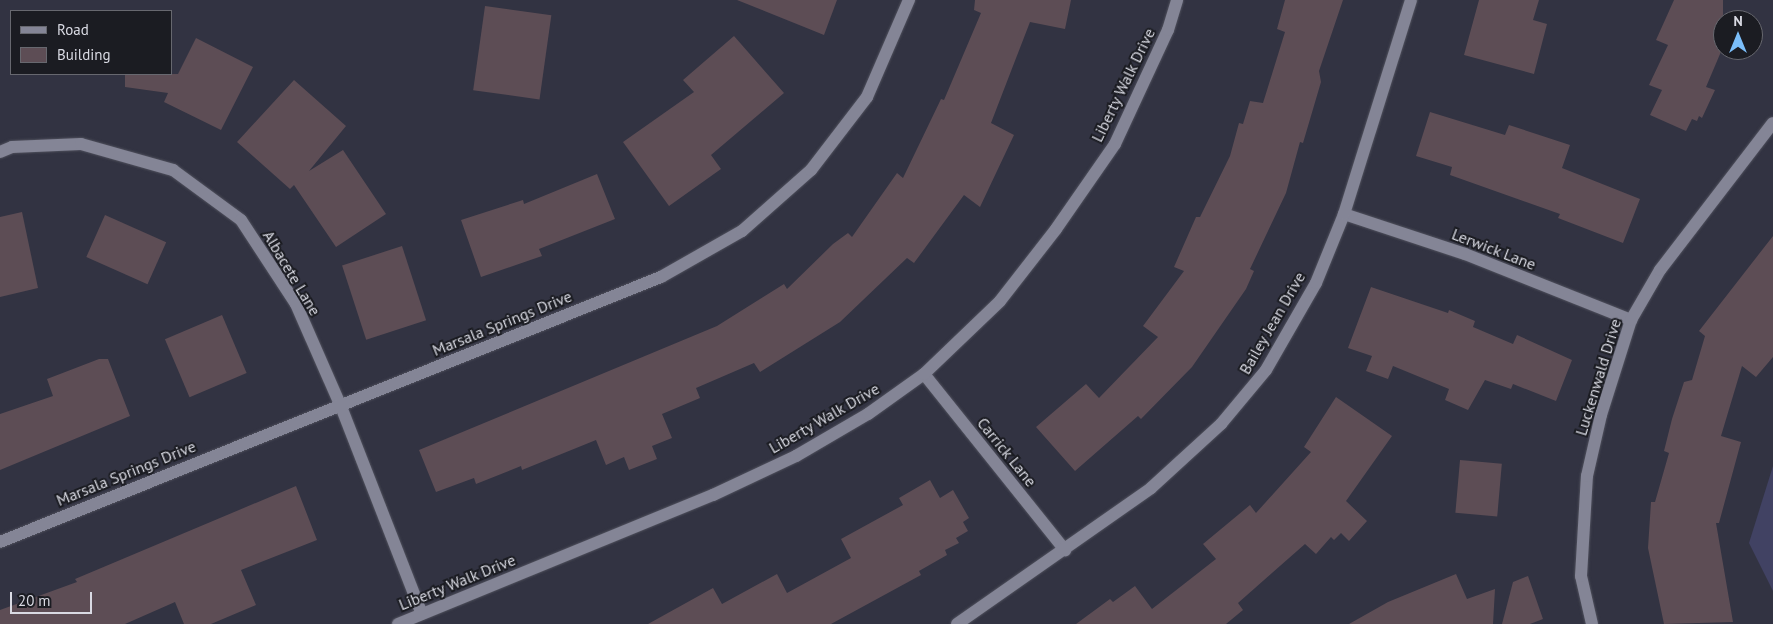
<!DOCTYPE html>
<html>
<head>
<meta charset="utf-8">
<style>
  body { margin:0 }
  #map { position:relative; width:1773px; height:624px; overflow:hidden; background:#323342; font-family:"PT Sans",sans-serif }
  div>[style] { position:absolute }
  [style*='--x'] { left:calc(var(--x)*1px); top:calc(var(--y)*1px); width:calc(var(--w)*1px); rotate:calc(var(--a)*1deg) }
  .green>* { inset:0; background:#414263 }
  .building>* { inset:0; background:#5d4d55; transform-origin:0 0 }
  .roads { filter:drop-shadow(0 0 1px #4f505c) drop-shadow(0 0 1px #4f505c) }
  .minor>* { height:12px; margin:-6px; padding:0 6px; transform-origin:6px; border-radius:6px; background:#848596 }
  .tertiary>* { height:12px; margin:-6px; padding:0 6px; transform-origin:6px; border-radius:6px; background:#848596 }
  span { translate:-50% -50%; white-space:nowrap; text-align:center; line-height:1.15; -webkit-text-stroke:4px #1b1c22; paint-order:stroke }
  .street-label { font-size:16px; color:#d9dae3 }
  .legend { position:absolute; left:10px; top:10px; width:162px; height:65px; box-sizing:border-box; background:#1b1c22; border:1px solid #67686f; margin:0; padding:6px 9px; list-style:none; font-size:15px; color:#d9dae3 }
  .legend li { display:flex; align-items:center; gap:10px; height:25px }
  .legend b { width:25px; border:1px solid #67686f }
  .north { position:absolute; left:1713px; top:10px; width:50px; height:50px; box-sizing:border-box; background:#1b1c22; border:1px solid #67686f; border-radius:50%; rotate:0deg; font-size:14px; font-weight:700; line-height:20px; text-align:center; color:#d9dae3 }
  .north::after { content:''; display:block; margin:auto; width:18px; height:22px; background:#7bbef9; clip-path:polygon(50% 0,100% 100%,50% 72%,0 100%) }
  .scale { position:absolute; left:10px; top:592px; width:82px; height:22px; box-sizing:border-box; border:2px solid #d9dae3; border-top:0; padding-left:6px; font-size:15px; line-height:18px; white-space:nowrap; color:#d9dae3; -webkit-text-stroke:4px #1b1c22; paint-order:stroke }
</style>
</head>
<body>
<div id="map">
  <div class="green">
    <div style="clip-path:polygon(1773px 466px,1773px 591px,1749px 543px)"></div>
  </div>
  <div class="building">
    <div style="clip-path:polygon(737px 0,837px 0,824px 35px)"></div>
    <div style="clip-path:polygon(975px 0,1071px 0,1065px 29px,1030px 22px,991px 123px,1014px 135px,980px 207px,964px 195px,914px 263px,907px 258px,840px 322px,760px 372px,754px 363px,696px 388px,700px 398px,662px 414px,672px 438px,652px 446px,657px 459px,629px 470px,624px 457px,606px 465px,596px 440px,522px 470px,521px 466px,476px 484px,474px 478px,436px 492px,419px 450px,717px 326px,784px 284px,787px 289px,833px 244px,848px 233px,852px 237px,897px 173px,903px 178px,941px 99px,944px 100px,981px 13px,974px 10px)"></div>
    <div style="clip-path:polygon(1285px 0,1343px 0,1319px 71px,1321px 82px,1303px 143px,1300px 142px,1286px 193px,1250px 269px,1254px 271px,1246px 289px,1192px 367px,1141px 419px,1138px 416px,1075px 471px,1036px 427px,1086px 384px,1099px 398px,1158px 337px,1143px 326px,1184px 271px,1174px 267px,1196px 217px,1200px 217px,1230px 156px,1239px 123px,1243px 124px,1250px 101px,1263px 103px,1285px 32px,1277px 29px)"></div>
    <div style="clip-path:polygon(1479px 0,1539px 0,1533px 20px,1547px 24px,1534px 74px,1464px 55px)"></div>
    <div style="clip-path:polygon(1674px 0,1723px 0,1723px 47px,1706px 87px,1715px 90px,1702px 118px,1699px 116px,1697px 121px,1692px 119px,1686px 131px,1650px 115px,1662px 90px,1649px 85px,1668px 45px,1656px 40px)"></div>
    <div style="left:485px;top:6px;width:67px;height:85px;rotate:8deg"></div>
    <div style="clip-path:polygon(734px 36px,784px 93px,711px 155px,721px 169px,669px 206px,623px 142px,694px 92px,683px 80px)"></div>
    <div style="clip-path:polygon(196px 38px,253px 67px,221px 130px,164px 102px,168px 93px,125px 87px,125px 74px,178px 74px)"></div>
    <div style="clip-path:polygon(294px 80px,346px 126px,309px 171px,343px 150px,386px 214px,336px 247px,294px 185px,290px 189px,237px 142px)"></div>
    <div style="clip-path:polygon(1430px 112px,1505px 135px,1509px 125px,1570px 145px,1562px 168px,1640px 199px,1623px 243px,1558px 218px,1560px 214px,1450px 175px,1452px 167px,1416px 156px)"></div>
    <div style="clip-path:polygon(597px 174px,615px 219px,539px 249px,542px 256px,481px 277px,461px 220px,523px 200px,524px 204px)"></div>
    <div style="clip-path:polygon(22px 212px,38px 288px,0 297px,0 217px)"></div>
    <div style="left:105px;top:215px;width:67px;height:46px;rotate:24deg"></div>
    <div style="clip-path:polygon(1773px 236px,1773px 357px,1756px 377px,1742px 366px,1721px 436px,1741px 442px,1719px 523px,1716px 523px,1733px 622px,1664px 624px,1648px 548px,1651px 502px,1655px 502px,1669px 453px,1664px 451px,1672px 419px,1684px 382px,1692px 380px,1705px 336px,1699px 331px)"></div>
    <div style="left:402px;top:246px;width:78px;height:63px;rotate:72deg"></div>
    <div style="clip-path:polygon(1371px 287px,1448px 313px,1449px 310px,1475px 321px,1473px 327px,1513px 344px,1517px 335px,1572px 360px,1556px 401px,1513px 384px,1511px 389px,1485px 380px,1468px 410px,1445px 400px,1449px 389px,1393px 366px,1388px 379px,1366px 371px,1372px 356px,1348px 348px)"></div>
    <div style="left:222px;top:315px;width:63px;height:62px;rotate:67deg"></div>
    <div style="clip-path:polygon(99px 359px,108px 359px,130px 416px,0 470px,0 414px,53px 396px,47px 379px)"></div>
    <div style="clip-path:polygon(1336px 397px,1392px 436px,1346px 501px,1367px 521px,1349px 541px,1341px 533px,1334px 540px,1331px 537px,1316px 554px,1305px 544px,1238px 603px,1243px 610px,1226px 624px,1076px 624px,1110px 599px,1113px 602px,1135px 586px,1152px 609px,1216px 559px,1203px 544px,1250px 505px,1256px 513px,1311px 452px,1304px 447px)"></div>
    <div style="left:1460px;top:460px;width:42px;height:53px;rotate:5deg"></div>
    <div style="clip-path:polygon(930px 480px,940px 498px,953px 490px,969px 518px,963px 522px,968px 531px,956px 538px,959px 543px,945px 550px,947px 555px,919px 571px,921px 575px,831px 624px,648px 624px,713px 588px,722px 604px,777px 574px,787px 593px,851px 558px,841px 539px,903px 505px,899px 498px)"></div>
    <div style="clip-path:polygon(296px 486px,317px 540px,241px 570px,256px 605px,211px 624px,184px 624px,175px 602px,125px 624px,0 624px,0 610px,77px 582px,75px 579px)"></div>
    <div style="clip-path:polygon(1456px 574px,1467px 599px,1495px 589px,1493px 624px,1349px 624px,1388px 602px)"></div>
    <div style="clip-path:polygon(1528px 576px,1543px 619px,1530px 624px,1502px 624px,1513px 582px)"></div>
  </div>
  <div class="roads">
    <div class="minor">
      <div style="--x:0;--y:152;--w:13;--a:-23"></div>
      <div style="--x:12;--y:147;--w:69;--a:-2.5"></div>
      <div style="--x:81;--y:144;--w:96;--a:15.8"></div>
      <div style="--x:173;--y:170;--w:84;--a:36.3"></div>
      <div style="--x:241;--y:220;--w:100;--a:56.8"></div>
      <div style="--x:296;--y:304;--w:109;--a:66.3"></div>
      <div style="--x:340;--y:404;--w:225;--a:68.7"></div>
      <div style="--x:1344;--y:214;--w:127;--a:18.3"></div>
      <div style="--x:1465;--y:254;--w:179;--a:21.7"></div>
      <div style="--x:924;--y:374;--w:226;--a:51.3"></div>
      <div style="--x:0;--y:542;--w:712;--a:-21.85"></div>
      <div style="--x:661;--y:277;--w:93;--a:-29.6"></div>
      <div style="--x:742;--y:231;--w:92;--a:-41.5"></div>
      <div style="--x:811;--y:170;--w:92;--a:-52.5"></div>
      <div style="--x:867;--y:97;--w:106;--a:-66.6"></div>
      <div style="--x:957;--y:624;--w:237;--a:-35"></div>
      <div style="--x:1151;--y:488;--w:95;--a:-42.4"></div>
      <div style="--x:1221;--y:424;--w:70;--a:-50.2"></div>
      <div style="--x:1266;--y:370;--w:100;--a:-60.1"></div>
      <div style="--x:1316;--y:283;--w:74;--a:-67.9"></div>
      <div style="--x:1344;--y:214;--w:224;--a:-72.6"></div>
      <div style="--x:1592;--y:624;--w:49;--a:-102.9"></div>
      <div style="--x:1581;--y:576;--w:100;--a:-86.6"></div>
      <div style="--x:1587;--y:476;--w:63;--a:-77.1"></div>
      <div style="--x:1601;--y:415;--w:100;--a:-72.5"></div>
      <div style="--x:1631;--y:320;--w:58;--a:-59.9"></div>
      <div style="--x:1660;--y:270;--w:185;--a:-52.5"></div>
    </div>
    <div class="tertiary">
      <div style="--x:398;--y:624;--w:340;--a:-22.3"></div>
      <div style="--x:713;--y:495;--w:92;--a:-25.2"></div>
      <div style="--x:796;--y:456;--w:83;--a:-30.3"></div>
      <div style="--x:868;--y:414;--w:69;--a:-35.5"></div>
      <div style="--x:924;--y:374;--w:105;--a:-43.8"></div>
      <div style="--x:1000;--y:301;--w:91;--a:-52.1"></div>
      <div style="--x:1056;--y:229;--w:103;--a:-55.2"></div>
      <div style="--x:1115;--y:144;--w:126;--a:-65.1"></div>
      <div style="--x:1168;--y:30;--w:31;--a:-73"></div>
    </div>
  </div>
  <div class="street-label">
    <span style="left:1123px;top:85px;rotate:-64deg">Liberty Walk Drive</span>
    <span style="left:1494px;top:249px;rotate:21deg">Lerwick Lane</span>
    <span style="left:292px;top:273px;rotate:59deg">Albacete Lane</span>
    <span style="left:502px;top:323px;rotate:-22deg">Marsala Springs Drive</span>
    <span style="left:1272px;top:323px;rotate:-60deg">Bailey Jean Drive</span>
    <span style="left:1598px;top:377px;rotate:-73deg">Luckenwald Drive</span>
    <span style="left:824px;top:418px;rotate:-30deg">Liberty Walk Drive</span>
    <span style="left:1007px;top:452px;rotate:51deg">Carrick Lane</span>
    <span style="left:126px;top:473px;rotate:-22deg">Marsala Springs Drive</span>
    <span style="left:457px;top:582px;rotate:-22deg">Liberty Walk Drive</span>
  </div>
  <ul class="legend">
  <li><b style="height:6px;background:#848596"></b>Road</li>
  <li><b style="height:14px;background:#5d4d55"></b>Building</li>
  </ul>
  <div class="north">N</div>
  <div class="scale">20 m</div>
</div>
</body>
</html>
